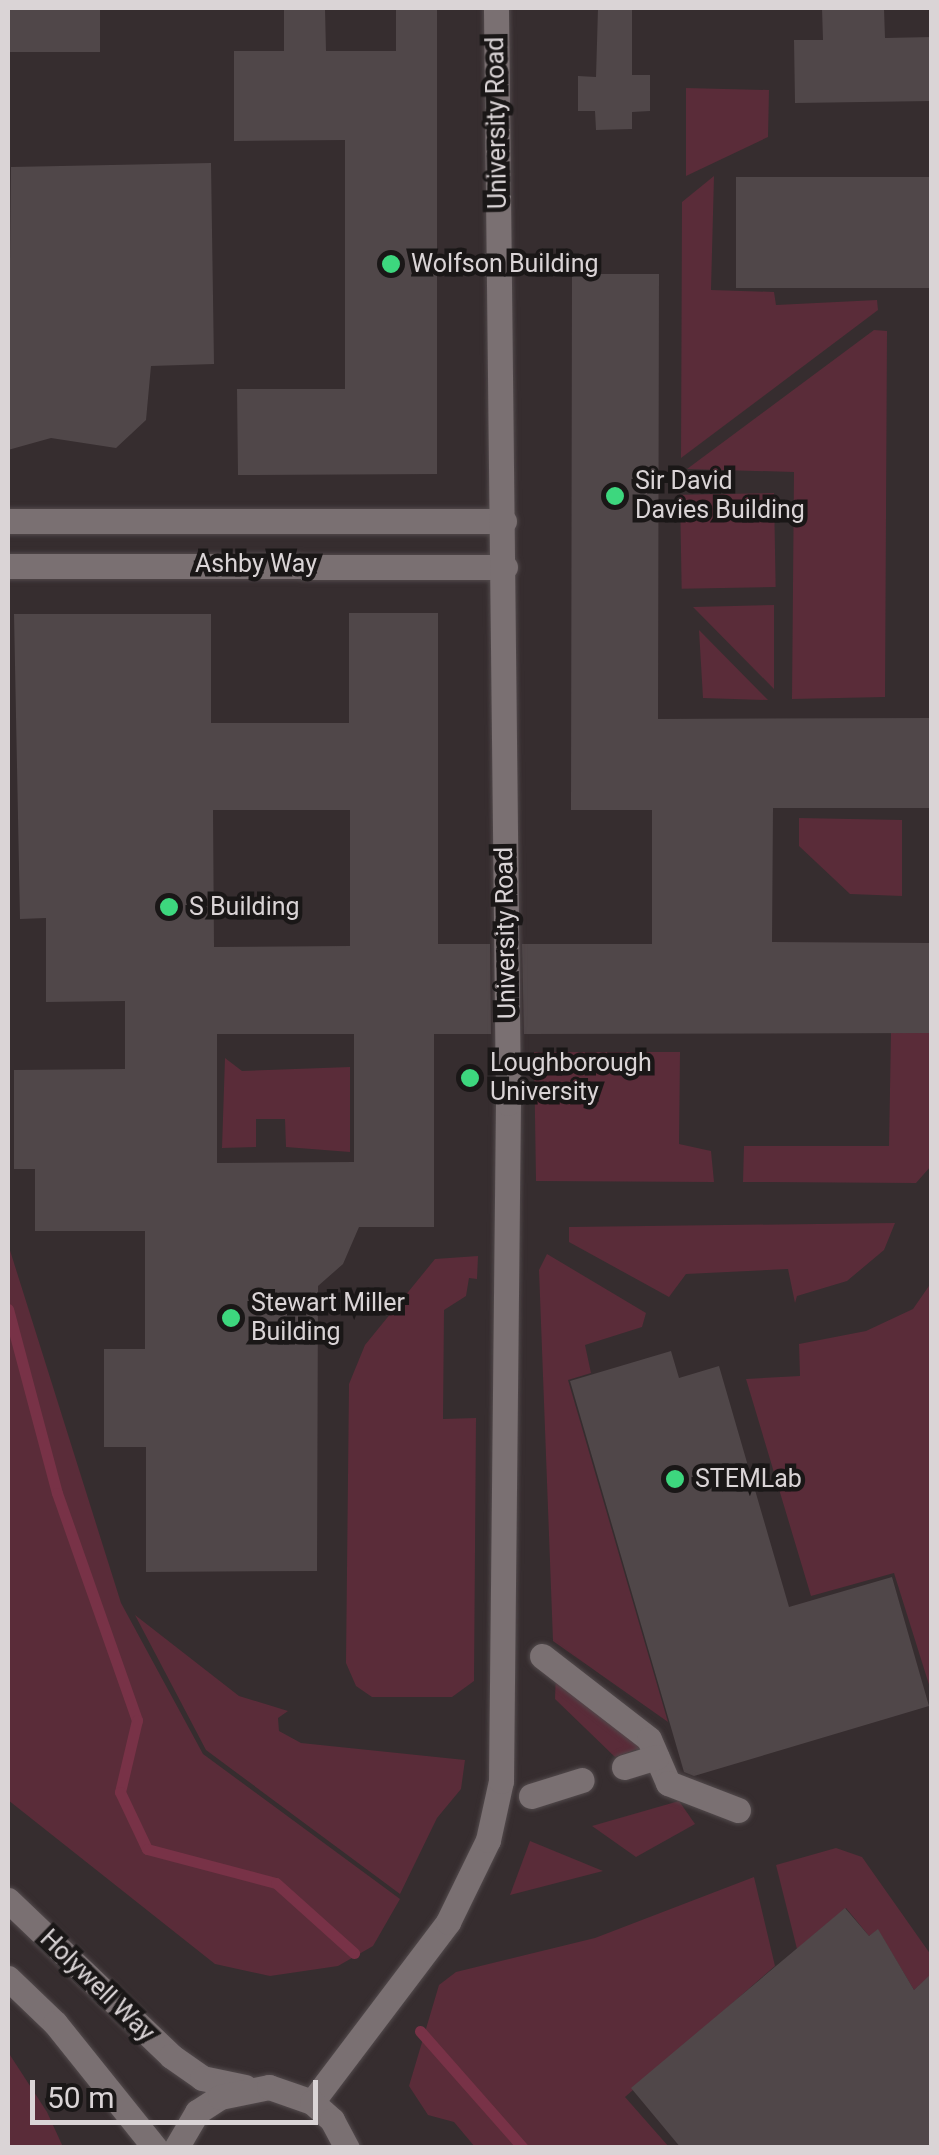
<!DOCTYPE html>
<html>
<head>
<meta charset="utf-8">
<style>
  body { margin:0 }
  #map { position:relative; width:939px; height:2155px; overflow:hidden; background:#362d2f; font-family:Roboto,sans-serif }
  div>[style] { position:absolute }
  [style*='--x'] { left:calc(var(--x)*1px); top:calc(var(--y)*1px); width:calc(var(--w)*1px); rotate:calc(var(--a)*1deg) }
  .green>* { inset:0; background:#5a2c39; transform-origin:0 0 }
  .stream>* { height:11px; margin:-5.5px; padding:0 5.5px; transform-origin:5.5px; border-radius:5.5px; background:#783247 }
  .building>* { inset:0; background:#504749; transform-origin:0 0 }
  .roads { filter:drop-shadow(0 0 2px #524a4c) drop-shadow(0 0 2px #524a4c) }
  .street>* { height:25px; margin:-12.5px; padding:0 12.5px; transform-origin:12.5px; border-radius:12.5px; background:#7a7072 }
  .dots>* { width:28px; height:28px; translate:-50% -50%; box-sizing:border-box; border:5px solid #1a1717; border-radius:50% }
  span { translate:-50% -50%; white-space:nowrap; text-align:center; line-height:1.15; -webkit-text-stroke:9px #1a1717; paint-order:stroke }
  .street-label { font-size:25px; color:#dad4d6 }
  .poi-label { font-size:25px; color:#dad4d6 }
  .left { translate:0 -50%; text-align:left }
  .frame { position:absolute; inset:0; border:10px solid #dad4d6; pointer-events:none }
  .scale { position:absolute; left:30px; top:2080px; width:288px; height:45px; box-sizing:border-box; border:5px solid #dad4d6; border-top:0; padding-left:12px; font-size:30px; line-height:35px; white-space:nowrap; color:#dad4d6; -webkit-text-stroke:8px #1a1717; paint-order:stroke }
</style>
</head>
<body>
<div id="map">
  <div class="green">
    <div style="clip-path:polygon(686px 88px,769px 90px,768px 137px,686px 176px)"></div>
    <div style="clip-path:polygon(714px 176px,711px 290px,774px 292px,776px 305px,877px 300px,878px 310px,681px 458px,682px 202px)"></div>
    <div style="clip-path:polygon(874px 330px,887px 331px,885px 697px,792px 699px,794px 472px,687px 469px)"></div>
    <div style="left:774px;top:493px;width:94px;height:94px;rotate:89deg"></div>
    <div style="clip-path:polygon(774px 605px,774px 689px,693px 607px)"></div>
    <div style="clip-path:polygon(699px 630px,768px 700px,703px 698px)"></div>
    <div style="clip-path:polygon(799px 818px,902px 820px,902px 896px,850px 894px,799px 846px)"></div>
    <div style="clip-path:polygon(891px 1033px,931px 1033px,931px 1166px,916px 1183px,743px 1182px,744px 1146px,889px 1146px)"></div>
    <div style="clip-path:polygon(534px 1052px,680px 1052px,679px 1144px,711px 1151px,714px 1182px,536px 1181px)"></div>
    <div style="clip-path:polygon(225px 1058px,242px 1071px,350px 1067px,350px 1152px,286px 1147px,285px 1119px,256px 1119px,256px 1147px,222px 1148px)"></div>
    <div style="clip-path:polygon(895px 1223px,884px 1250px,847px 1281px,797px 1296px,795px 1303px,788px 1269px,686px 1274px,669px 1297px,569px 1242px,569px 1227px)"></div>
    <div style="clip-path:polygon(8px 1244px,121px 1603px,203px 1754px,400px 1899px,373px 1946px,338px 1966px,270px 1976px,215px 1964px,8px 1800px)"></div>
    <div style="clip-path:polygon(547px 1254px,646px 1313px,642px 1327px,585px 1345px,591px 1373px,568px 1380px,668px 1722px,553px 1641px,539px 1270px)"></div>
    <div style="clip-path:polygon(478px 1256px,477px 1279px,469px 1278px,466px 1296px,444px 1310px,443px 1419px,476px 1418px,474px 1681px,452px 1697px,372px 1697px,356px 1686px,346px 1663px,349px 1384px,365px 1345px,435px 1259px)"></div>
    <div style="clip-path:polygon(931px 1283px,931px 1691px,894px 1573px,811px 1596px,746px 1379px,800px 1376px,799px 1344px,866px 1331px,913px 1309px)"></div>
    <div style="clip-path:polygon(135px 1615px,239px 1696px,288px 1711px,278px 1718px,279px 1731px,301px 1743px,465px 1760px,461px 1789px,437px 1818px,400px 1894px,206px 1750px)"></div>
    <div style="clip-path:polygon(556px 1672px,643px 1747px,615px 1757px,555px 1699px)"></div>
    <div style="clip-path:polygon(679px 1801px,695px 1824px,636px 1857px,592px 1826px)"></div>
    <div style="clip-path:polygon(530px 1841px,603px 1871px,510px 1895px)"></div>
    <div style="clip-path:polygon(836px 1848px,862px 1857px,931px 1955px,931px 1975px,914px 1990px,878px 1930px,869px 1936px,846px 1908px,797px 1949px,776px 1865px)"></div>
    <div style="clip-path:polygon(754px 1877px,775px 1966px,625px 2097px,669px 2147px,475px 2147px,454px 2122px,428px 2115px,409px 2086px,439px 1985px,456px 1972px,595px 1938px)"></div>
    <div style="clip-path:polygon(8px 2052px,47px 2112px,63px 2147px,8px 2147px)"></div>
  </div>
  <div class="stream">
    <div style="--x:8;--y:1309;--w:190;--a:75.1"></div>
    <div style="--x:57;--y:1493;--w:241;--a:70.6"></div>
    <div style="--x:137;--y:1720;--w:74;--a:103.3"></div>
    <div style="--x:120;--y:1792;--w:63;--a:64.7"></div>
    <div style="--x:147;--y:1849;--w:133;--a:14.8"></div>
    <div style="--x:276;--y:1883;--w:105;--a:41.9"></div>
    <div style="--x:420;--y:2031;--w:156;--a:48.6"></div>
  </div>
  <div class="building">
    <div style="left:10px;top:8px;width:90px;height:44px"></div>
    <div style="clip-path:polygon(284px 8px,325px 8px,326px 51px,396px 51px,396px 8px,437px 8px,437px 474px,238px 475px,237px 389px,345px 389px,345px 140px,234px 141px,234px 51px,284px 51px)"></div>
    <div style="clip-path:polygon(598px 8px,632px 8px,632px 75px,650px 75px,650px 111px,632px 112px,632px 129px,596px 130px,595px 111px,578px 111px,578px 76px,596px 77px)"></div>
    <div style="clip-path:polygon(822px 8px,884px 8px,885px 38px,932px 37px,932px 101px,795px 103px,794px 40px,823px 40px)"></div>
    <div style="clip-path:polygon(211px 163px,214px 364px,151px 366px,146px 420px,116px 448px,51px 438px,8px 450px,11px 167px)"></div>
    <div style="left:736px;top:177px;width:194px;height:111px"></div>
    <div style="clip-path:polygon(572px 274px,659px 274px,658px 719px,932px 718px,932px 808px,773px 808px,772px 942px,932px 943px,932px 1033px,524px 1034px,522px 944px,652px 944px,652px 810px,571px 810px)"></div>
    <div style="clip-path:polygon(evenodd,349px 613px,438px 613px,438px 944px,490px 944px,491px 1034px,434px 1034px,434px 1227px,359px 1227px,343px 1264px,318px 1286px,317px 1571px,146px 1572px,146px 1447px,104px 1447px,104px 1349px,145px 1349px,145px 1231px,35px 1231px,35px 1169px,14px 1169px,14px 1070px,125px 1069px,125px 1001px,46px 1002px,46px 918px,20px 919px,14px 614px,211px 614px,211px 723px,349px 723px,349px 613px,213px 810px,350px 810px,350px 946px,214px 947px,213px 810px,349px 613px,217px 1034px,354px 1034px,354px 1162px,217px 1163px,217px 1034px)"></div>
    <div style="clip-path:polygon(671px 1351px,679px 1378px,719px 1366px,789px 1607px,892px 1577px,929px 1706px,694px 1776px,684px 1772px,570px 1381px)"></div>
    <div style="clip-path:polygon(845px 1908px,869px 1936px,878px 1929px,914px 1990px,932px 1973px,932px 2148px,681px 2148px,631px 2088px)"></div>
  </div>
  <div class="roads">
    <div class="street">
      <div style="--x:8;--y:521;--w:496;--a:0"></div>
      <div style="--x:8;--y:566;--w:497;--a:0.1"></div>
      <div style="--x:542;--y:1656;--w:135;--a:37.8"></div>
      <div style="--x:649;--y:1739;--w:48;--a:66.6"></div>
      <div style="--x:668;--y:1783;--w:75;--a:21.1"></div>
      <div style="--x:624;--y:1767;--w:34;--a:-17"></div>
      <div style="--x:531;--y:1796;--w:53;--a:-17.4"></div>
      <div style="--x:8;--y:1900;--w:226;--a:43.7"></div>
      <div style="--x:171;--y:2056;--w:38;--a:35"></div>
      <div style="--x:202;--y:2078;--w:44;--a:11.8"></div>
      <div style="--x:8;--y:1978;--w:65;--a:43.8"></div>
      <div style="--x:55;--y:2023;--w:160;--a:51.3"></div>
      <div style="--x:312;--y:2102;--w:226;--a:-52.9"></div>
      <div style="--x:448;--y:1922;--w:91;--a:-64"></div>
      <div style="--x:488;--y:1840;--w:60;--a:-77.6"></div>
      <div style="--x:501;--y:1781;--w:678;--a:-89.41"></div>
      <div style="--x:508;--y:1103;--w:1095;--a:-90.63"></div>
      <div style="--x:176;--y:2148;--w:42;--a:-59.7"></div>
      <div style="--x:197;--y:2112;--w:27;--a:-33"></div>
      <div style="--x:220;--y:2097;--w:50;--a:-11.5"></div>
      <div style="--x:269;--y:2087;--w:46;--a:19.2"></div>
      <div style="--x:312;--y:2102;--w:27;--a:42"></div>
      <div style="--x:332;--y:2120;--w:32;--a:62"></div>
    </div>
  </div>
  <div class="dots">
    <div style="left:391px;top:264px;background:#3dd77e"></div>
    <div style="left:615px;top:496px;background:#3dd77e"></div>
    <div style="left:169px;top:907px;background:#3dd77e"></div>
    <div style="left:470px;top:1078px;background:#3dd77e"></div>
    <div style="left:231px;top:1318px;background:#3dd77e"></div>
    <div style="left:675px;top:1479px;background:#3dd77e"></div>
  </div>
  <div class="street-label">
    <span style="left:497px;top:123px;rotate:-91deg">University Road</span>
    <span style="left:256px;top:564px">Ashby Way</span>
    <span style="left:506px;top:933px;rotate:-91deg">University Road</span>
    <span style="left:97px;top:1986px;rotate:44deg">Holywell Way</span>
  </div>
  <div class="poi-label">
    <span class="left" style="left:411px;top:264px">Wolfson Building</span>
    <span class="left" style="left:635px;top:496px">Sir David<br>Davies Building</span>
    <span class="left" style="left:189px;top:907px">S Building</span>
    <span class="left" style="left:490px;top:1078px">Loughborough<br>University</span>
    <span class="left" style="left:251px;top:1318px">Stewart Miller<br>Building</span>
    <span class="left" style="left:695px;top:1479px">STEMLab</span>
  </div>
  <div class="frame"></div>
  <div class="scale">50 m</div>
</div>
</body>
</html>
